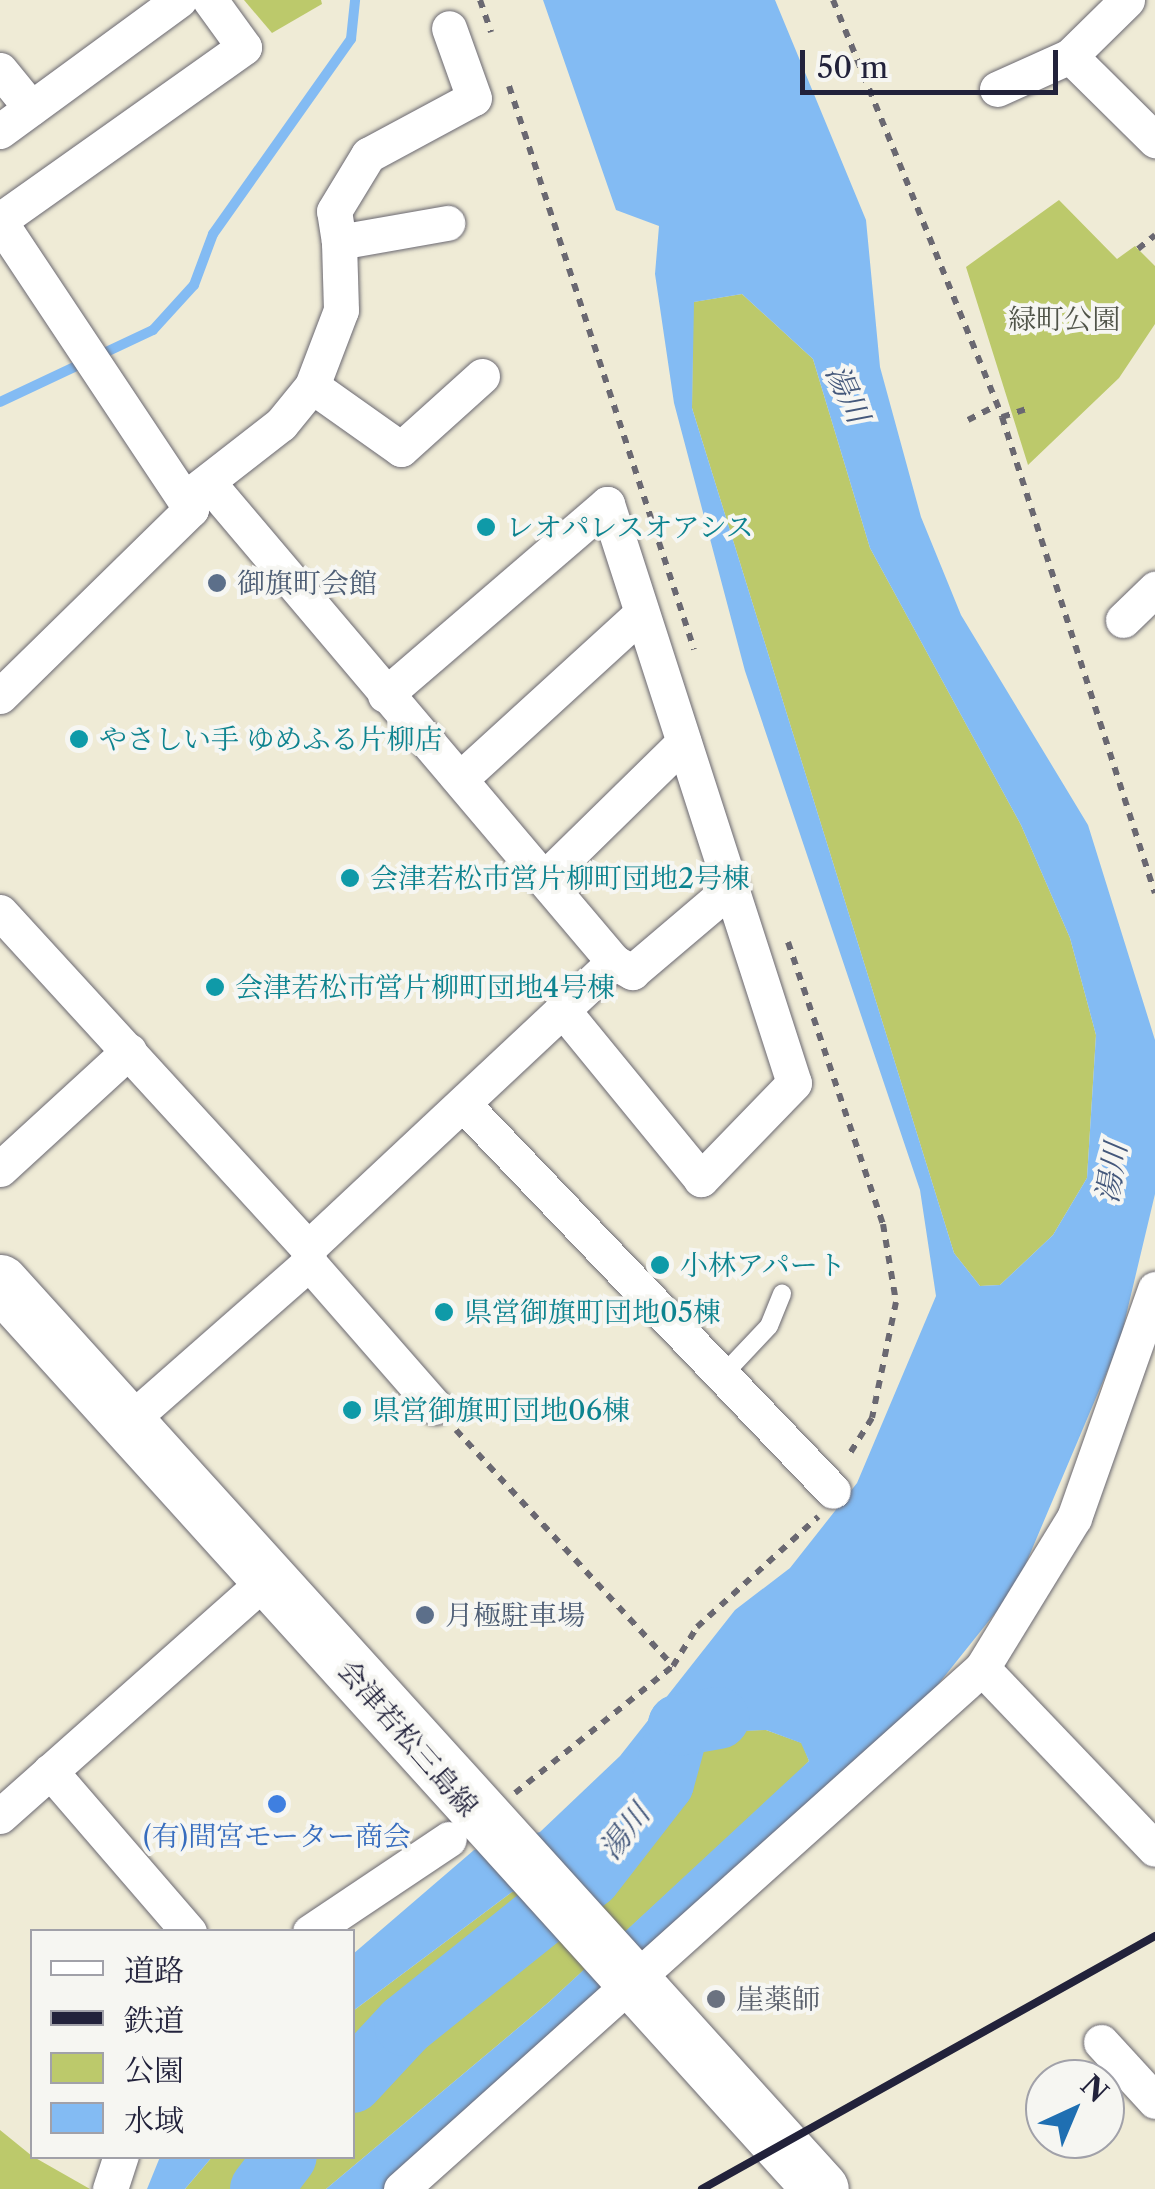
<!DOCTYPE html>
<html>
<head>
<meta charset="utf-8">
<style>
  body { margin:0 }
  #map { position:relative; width:1155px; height:2189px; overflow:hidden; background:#efebd6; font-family:"Libre Caslon Text","Noto Serif JP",serif }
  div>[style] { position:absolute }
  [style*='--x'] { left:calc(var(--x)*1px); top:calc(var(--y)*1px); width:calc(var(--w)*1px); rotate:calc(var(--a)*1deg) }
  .green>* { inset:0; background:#bcc96b }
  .water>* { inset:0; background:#83bbf3 }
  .stream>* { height:10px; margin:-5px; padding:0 5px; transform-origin:5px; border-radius:5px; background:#83bbf3 }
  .river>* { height:62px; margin:-31px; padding:0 31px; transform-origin:31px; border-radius:31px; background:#83bbf3 }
  .path>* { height:6px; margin-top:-3px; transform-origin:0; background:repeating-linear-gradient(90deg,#6a6871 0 8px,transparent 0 16px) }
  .roads { filter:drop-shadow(0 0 2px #6a6871) drop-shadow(0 0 2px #6a6871) }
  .service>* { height:18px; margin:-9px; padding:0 9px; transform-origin:9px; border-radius:9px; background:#fff }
  .minor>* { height:35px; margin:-17.5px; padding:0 17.5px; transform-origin:17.5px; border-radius:17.5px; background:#fff }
  .primary>* { height:55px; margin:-27.5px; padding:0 27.5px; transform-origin:27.5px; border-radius:27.5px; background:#fff }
  .rail>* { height:8px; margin:-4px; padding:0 4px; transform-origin:4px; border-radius:4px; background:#22223b }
  .dots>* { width:28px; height:28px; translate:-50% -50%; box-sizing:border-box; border:5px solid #f6f6f2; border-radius:50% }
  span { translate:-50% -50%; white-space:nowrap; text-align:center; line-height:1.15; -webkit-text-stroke:8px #f6f6f2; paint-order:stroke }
  .park-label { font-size:28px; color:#505449 }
  .culture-label { font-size:28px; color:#0d838f }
  .left { translate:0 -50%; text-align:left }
  .service-label { font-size:28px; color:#4e5e75 }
  .street-label { font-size:28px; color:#22223b }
  .shop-label { font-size:28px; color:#366cbe }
  .worship-label { font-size:28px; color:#5b616d }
  .water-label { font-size:30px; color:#44587b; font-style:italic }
  .legend { position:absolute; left:30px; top:1929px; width:325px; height:230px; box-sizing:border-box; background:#f6f6f2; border:2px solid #a1a1a9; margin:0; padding:12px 18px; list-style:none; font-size:30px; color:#22223b }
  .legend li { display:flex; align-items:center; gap:20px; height:50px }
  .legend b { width:50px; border:2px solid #a1a1a9 }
  .north { position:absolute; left:1025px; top:2059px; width:100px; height:100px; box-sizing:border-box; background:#f6f6f2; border:2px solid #a1a1a9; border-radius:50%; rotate:44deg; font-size:28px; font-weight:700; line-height:40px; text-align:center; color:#22223b }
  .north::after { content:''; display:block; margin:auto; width:35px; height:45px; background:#1f6fb2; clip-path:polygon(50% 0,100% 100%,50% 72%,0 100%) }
  .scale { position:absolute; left:800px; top:50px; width:258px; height:45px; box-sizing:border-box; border:5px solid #22223b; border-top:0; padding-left:12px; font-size:30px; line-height:35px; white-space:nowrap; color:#22223b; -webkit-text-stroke:8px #f6f6f2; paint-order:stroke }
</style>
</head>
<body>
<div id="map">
  <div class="green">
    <div style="clip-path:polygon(244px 0,321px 0,322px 4px,272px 33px)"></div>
    <div style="clip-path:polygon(1059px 200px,1117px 259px,1135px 246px,1155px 266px,1155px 324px,1119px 378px,1028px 465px,966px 267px)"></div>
    <div style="clip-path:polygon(742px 294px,813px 359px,870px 548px,1021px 825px,1070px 938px,1096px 1035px,1087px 1178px,1053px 1235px,1000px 1285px,980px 1286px,954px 1253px,692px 408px,693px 302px)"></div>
    <div style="clip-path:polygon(766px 1730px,802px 1743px,809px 1761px,799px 1772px,549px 2002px,326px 2189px,185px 2189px,212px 2157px,352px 2156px,353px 2011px,512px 1892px,586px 1887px,600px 1827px,623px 1795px,726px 1731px)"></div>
    <div style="clip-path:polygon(0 2130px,32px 2156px,90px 2189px,0 2189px)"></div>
  </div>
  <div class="water">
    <div style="clip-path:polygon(evenodd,543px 0,775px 0,866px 220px,880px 367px,921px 517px,961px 615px,1088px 825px,1155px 1040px,1155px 1194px,1120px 1341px,1016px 1587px,928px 1697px,385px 2189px,326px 2189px,549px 2002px,809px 1761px,801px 1743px,766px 1730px,726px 1732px,622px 1795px,600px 1827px,586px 1887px,512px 1892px,353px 2011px,353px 1954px,474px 1850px,540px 1832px,620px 1756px,735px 1610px,790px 1568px,857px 1483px,936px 1296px,920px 1190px,745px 671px,674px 403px,655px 274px,659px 226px,616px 210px,543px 0,742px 294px,813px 359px,870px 548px,1021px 825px,1070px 938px,1096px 1035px,1087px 1178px,1053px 1235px,1000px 1285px,980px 1286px,954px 1253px,692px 408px,694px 302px,742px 294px)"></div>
    <div style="clip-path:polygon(160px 2157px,160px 2156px,212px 2157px,185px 2189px,147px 2189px)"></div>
  </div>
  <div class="stream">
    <div style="--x:0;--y:402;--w:169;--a:-25.2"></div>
    <div style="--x:153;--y:330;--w:61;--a:-47.7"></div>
    <div style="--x:194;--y:285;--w:54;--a:-69.6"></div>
    <div style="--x:213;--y:234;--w:239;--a:-54.7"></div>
    <div style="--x:351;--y:39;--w:39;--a:-84"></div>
  </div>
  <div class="river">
    <div style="--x:352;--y:2082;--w:78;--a:-47.1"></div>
    <div style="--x:405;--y:2025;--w:237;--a:-38.7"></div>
    <div style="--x:590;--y:1877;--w:119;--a:-52.2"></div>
    <div style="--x:663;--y:1783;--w:60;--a:-74.6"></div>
    <div style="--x:679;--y:1725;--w:40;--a:-10"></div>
    <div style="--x:261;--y:2189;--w:41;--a:-52.9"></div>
  </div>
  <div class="path">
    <div style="--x:480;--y:0;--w:34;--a:71"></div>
    <div style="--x:833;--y:0;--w:450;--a:67.9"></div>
    <div style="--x:1002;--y:417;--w:500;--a:72.2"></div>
    <div style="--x:509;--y:86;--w:593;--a:71.81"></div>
    <div style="--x:1138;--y:249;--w:22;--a:-39"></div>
    <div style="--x:1002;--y:417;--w:26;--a:-18"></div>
    <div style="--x:968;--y:420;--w:33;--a:-27"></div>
    <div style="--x:788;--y:942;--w:298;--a:71.4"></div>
    <div style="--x:883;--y:1224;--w:79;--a:80.5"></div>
    <div style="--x:896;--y:1302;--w:118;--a:101.7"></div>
    <div style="--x:872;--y:1418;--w:47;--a:122"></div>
    <div style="--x:456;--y:1430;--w:321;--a:47.4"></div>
    <div style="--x:515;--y:1793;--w:203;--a:-38.8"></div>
    <div style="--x:673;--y:1666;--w:46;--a:-58.4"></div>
    <div style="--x:697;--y:1627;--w:164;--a:-42.3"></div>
  </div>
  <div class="roads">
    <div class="service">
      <div style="--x:720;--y:1378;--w:71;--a:-46.7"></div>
      <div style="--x:769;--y:1326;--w:35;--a:-68"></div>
    </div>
    <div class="minor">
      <div style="--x:1070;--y:56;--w:120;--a:44.7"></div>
      <div style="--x:0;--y:70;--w:49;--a:50.8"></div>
      <div style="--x:997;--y:89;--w:80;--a:-24.3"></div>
      <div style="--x:1070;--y:56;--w:80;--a:-44.5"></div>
      <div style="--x:0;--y:131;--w:222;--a:-36.2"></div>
      <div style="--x:0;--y:220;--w:299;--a:-35.3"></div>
      <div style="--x:244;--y:47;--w:58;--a:-125.9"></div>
      <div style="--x:0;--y:222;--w:345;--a:56.4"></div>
      <div style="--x:339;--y:242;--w:31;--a:-99"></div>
      <div style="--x:334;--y:211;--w:66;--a:-58.7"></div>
      <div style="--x:368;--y:155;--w:120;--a:-28.3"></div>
      <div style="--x:474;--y:98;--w:74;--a:-109.7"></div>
      <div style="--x:312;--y:386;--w:109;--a:35.3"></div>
      <div style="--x:401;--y:449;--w:109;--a:-42"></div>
      <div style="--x:211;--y:486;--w:624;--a:49.75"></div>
      <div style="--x:614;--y:962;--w:21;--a:29"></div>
      <div style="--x:632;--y:972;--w:128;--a:-40.3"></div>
      <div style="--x:1123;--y:620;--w:45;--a:-44.1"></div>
      <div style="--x:385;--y:695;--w:293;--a:-40.7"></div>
      <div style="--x:607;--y:504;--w:608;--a:72.1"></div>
      <div style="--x:794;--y:1083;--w:134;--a:134.1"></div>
      <div style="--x:701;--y:1179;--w:220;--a:-129.3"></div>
      <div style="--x:0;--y:696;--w:267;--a:-44.4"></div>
      <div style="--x:191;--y:509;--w:15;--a:-90"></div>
      <div style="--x:191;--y:494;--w:114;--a:-37.9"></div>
      <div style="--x:281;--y:424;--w:49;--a:-50.8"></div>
      <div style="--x:312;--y:386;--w:81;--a:-69.1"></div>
      <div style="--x:341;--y:310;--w:68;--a:-91.7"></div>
      <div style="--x:339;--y:242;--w:110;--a:-10"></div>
      <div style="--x:460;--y:779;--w:246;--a:-42.4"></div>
      <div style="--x:545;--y:878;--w:194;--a:-44.4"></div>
      <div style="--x:0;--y:912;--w:456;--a:47.5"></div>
      <div style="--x:308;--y:1248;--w:15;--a:86"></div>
      <div style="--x:309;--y:1263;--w:240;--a:138.7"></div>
      <div style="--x:463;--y:1104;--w:535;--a:46.29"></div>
      <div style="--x:0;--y:1169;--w:175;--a:-42.5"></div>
      <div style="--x:308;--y:1248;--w:419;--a:-43.1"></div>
      <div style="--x:309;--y:1263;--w:191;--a:48.8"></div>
      <div style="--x:982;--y:1668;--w:250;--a:46.3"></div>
      <div style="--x:50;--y:1771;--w:213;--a:49.2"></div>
      <div style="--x:0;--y:1816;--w:360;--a:-41.6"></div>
      <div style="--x:310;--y:1932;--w:167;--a:-33.8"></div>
      <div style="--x:1101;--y:2042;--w:80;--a:47.5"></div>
      <div style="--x:110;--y:2189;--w:35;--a:-72"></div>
      <div style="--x:401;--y:2189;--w:780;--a:-41.88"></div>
      <div style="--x:982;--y:1668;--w:176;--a:-58.5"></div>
      <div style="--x:1074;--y:1518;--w:243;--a:-70.5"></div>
    </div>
    <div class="primary">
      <div style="--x:0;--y:1282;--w:1223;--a:47.85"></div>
    </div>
  </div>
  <div class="rail">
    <div style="--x:702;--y:2189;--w:519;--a:-29.18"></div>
  </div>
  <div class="dots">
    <div style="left:486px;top:527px;background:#0f9aa8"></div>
    <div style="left:217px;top:583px;background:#5c6f8a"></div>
    <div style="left:79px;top:739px;background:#0f9aa8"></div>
    <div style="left:350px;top:878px;background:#0f9aa8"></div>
    <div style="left:215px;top:987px;background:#0f9aa8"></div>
    <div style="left:660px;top:1265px;background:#0f9aa8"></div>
    <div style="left:444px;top:1312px;background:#0f9aa8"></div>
    <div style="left:352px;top:1410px;background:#0f9aa8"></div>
    <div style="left:425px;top:1615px;background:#5c6f8a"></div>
    <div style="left:277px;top:1804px;background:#3f7fe0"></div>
    <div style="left:716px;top:1999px;background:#6b7280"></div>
  </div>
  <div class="park-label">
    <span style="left:1064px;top:319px">緑町公園</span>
  </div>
  <div class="culture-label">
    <span class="left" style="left:506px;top:527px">レオパレスオアシス</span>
    <span class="left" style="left:99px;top:739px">やさしい手 ゆめふる片柳店</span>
    <span class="left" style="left:370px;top:878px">会津若松市営片柳町団地2号棟</span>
    <span class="left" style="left:235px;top:987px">会津若松市営片柳町団地4号棟</span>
    <span class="left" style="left:680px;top:1265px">小林アパート</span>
    <span class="left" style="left:464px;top:1312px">県営御旗町団地05棟</span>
    <span class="left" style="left:372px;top:1410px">県営御旗町団地06棟</span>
  </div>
  <div class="service-label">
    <span class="left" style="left:237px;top:583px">御旗町会館</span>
    <span class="left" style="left:445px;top:1615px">月極駐車場</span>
  </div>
  <div class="street-label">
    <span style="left:408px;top:1738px;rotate:49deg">会津若松三島線</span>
  </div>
  <div class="shop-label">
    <span style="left:277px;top:1836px">(有)間宮モーター商会</span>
  </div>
  <div class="worship-label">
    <span class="left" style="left:736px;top:1999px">崖薬師</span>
  </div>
  <div class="water-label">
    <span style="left:847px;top:394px;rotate:65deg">湯川</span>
    <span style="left:1112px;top:1173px;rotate:-81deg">湯川</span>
    <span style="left:625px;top:1832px;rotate:-52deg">湯川</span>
  </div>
  <ul class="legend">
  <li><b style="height:12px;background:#fff"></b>道路</li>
  <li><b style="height:12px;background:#22223b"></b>鉄道</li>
  <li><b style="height:28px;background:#bcc96b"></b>公園</li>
  <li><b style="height:28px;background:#83bbf3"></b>水域</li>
  </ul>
  <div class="north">N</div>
  <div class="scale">50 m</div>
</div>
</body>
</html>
